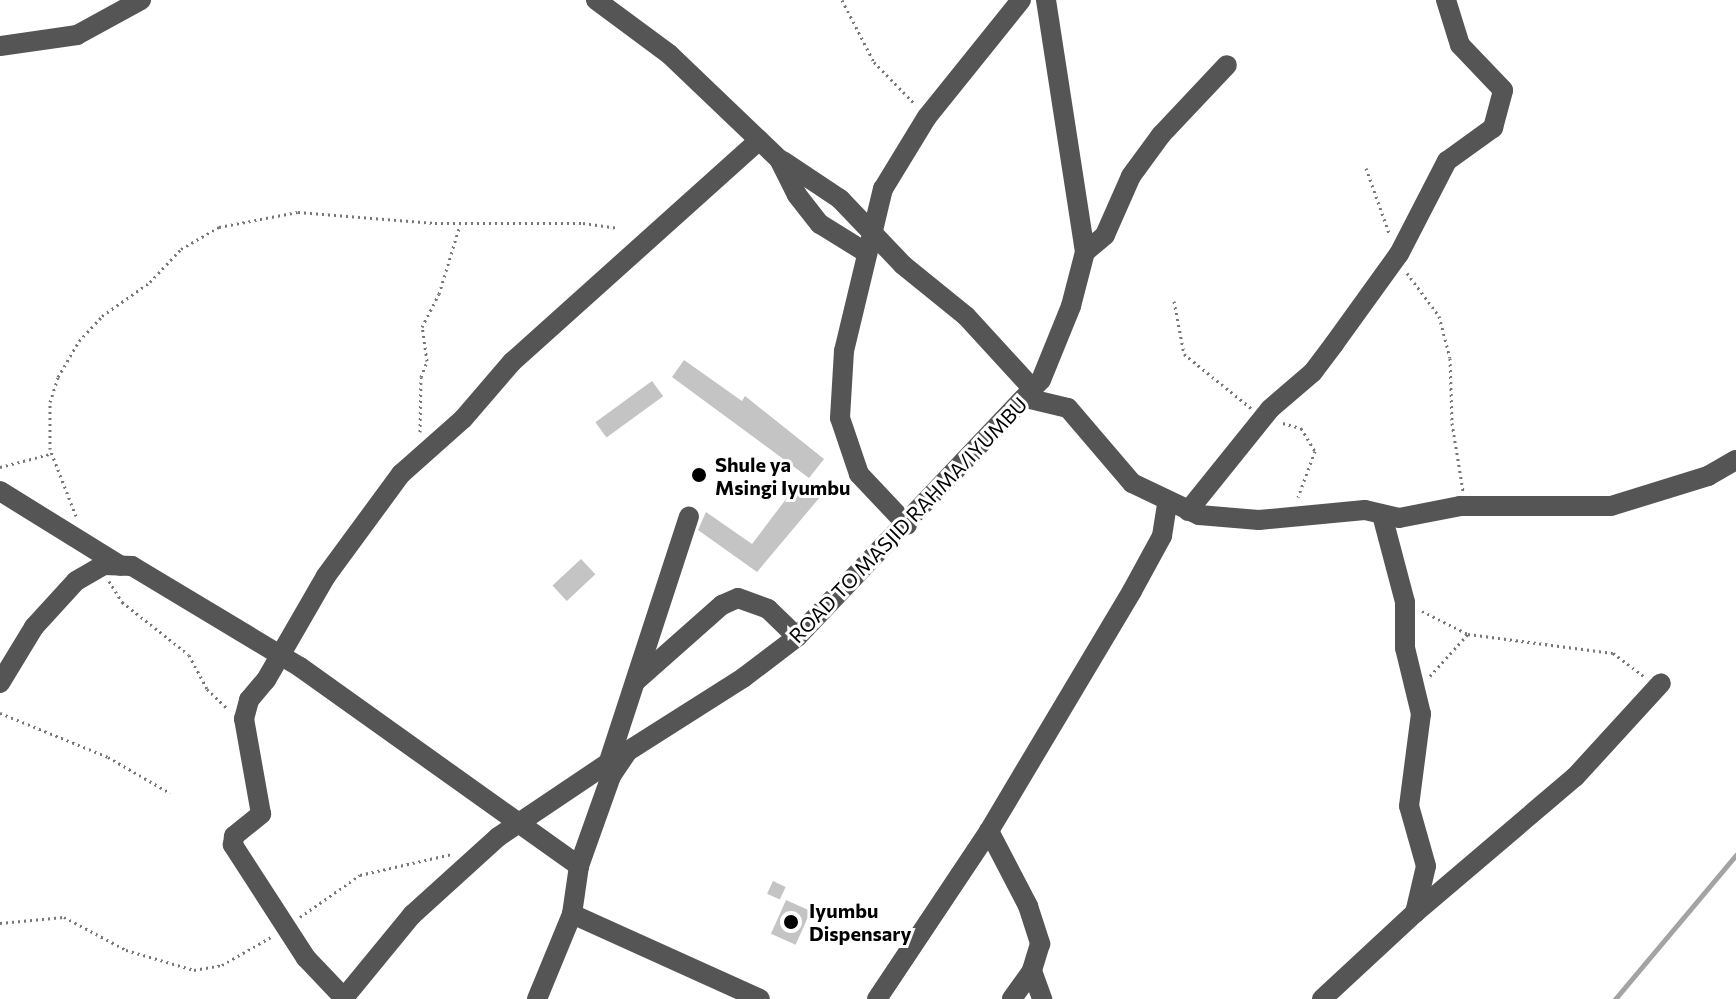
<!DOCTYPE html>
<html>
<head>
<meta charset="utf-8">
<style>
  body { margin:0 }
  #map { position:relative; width:1736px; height:999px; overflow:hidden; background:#fff; font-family:Commissioner,sans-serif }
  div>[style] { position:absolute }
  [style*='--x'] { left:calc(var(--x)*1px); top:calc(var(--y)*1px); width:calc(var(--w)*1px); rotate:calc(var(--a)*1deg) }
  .stream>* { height:5px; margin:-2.5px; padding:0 2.5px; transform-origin:2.5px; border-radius:2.5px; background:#a3a3a3 }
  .building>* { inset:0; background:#c4c4c4; transform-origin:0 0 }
  .path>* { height:3px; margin-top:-1.5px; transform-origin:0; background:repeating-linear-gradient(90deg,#777 0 2px,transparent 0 6px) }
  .minor>* { height:20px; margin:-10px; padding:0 10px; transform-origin:10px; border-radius:10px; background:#555 }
  .dots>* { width:22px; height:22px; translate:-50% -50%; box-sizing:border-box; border:4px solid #fff; border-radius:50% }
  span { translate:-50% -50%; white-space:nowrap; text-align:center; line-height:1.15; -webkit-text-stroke:6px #fff; paint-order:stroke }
  .poi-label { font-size:20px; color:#000; font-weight:700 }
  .left { translate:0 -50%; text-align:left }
  .street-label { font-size:20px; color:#000 }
</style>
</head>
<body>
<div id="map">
  <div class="stream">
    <div style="--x:1615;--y:999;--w:188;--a:-50"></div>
  </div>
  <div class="building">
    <div style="clip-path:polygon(684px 360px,742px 401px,745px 396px,824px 459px,809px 478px,672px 377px)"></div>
    <div style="left:652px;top:381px;width:19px;height:70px;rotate:54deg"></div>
    <div style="clip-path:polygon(799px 482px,820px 497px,757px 572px,698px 530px,706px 512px,752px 544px)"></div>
    <div style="left:581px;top:559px;width:21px;height:39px;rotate:47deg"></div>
    <div style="left:773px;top:881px;width:14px;height:14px;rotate:25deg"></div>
    <div style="left:786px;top:900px;width:27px;height:37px;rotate:24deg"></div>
  </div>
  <div class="path">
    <div style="--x:842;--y:0;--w:70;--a:62.7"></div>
    <div style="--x:874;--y:62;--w:60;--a:45.7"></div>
    <div style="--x:1366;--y:168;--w:69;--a:70.5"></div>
    <div style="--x:1407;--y:273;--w:54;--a:53.3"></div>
    <div style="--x:1439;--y:316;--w:43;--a:75.3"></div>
    <div style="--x:1450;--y:358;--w:65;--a:88.2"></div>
    <div style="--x:1452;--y:423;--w:69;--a:80.8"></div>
    <div style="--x:1174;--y:301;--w:54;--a:79.3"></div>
    <div style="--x:1184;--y:354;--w:86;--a:38.9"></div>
    <div style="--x:1283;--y:423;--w:19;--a:16"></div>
    <div style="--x:1301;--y:428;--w:27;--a:59"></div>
    <div style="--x:1315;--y:451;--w:49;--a:110.3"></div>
    <div style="--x:420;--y:432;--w:55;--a:-89"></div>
    <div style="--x:421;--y:377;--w:17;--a:-69"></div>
    <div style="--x:427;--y:361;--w:34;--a:-98"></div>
    <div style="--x:422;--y:327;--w:37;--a:-63"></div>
    <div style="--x:439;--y:294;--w:72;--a:-73.1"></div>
    <div style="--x:0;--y:467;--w:52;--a:-14.6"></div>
    <div style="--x:76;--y:516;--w:72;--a:-111.2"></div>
    <div style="--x:50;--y:449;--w:47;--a:-90"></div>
    <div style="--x:50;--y:402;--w:26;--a:-72"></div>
    <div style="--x:58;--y:377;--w:42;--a:-59.7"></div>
    <div style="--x:79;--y:341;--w:34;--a:-47"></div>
    <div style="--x:102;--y:316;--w:59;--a:-35.3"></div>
    <div style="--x:150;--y:282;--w:45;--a:-46.8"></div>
    <div style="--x:181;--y:249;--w:44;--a:-30.1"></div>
    <div style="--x:219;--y:227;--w:80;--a:-10.8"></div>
    <div style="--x:298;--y:212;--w:137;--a:4.6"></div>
    <div style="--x:435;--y:223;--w:148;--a:0"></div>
    <div style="--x:583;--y:223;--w:34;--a:8"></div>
    <div style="--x:109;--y:581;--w:25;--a:58"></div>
    <div style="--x:122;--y:602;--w:85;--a:38.3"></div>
    <div style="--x:189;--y:655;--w:38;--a:62"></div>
    <div style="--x:207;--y:689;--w:28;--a:44"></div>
    <div style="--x:1422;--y:611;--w:51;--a:26.6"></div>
    <div style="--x:1468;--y:634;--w:146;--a:7.5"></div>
    <div style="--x:1613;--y:653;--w:38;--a:37"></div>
    <div style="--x:1430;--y:676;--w:57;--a:-47.9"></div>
    <div style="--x:0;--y:713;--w:117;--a:22.2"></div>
    <div style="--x:108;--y:757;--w:72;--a:30.1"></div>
    <div style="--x:300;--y:917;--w:73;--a:-35"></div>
    <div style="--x:360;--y:875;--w:94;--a:-12.9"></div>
    <div style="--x:0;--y:923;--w:64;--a:-5.4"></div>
    <div style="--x:64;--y:917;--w:70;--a:28"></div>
    <div style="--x:126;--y:950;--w:71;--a:16.4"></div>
    <div style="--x:194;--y:970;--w:28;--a:-10"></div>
    <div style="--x:222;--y:965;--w:56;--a:-29.7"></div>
  </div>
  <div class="minor">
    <div style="--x:596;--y:0;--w:91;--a:36.5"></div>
    <div style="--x:669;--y:54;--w:152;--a:43.7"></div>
    <div style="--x:779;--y:159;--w:40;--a:63.4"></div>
    <div style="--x:797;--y:195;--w:37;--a:52"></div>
    <div style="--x:820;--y:224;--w:55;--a:31.7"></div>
    <div style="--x:0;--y:46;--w:78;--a:-8.1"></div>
    <div style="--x:77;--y:35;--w:73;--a:-28.7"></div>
    <div style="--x:783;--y:161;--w:69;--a:33.7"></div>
    <div style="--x:840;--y:199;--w:91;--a:46.3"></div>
    <div style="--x:903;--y:265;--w:81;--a:39"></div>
    <div style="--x:966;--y:316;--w:99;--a:47.5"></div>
    <div style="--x:1085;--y:252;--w:26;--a:-40"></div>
    <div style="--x:1105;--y:235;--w:64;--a:-66.2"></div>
    <div style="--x:1131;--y:176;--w:51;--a:-53.8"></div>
    <div style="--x:1161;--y:135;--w:96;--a:-46.7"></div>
    <div style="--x:1026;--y:398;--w:43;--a:13.4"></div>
    <div style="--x:1068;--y:408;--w:99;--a:49.5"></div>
    <div style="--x:1132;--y:483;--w:74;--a:25.5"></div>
    <div style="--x:1199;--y:515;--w:60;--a:4.8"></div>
    <div style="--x:1259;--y:520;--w:106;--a:-5.4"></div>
    <div style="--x:1365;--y:510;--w:35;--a:13"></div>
    <div style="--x:1399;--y:518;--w:62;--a:-11.1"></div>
    <div style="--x:1460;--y:506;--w:151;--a:0"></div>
    <div style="--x:1611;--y:506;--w:102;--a:-17.2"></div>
    <div style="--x:1708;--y:476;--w:32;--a:-30"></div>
    <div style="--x:0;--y:491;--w:142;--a:31.8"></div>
    <div style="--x:1188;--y:511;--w:131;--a:-51.2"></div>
    <div style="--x:1270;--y:409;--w:57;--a:-40.7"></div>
    <div style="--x:1313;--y:372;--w:35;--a:-53"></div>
    <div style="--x:1334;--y:344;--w:111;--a:-54.2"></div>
    <div style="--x:1399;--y:254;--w:105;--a:-62.7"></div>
    <div style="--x:1447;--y:161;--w:57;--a:-35.7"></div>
    <div style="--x:1493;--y:128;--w:39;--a:-75"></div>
    <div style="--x:1503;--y:90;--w:62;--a:-133.7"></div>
    <div style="--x:1460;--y:45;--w:47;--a:-107.3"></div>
    <div style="--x:907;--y:525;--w:70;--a:-133.3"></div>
    <div style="--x:859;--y:474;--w:59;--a:-108.7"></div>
    <div style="--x:840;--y:418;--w:67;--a:-86.6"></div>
    <div style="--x:844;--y:351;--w:167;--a:-76.5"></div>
    <div style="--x:883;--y:189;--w:84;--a:-58.6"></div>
    <div style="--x:927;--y:117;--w:150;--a:-51.2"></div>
    <div style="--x:636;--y:681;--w:115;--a:-41.5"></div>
    <div style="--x:722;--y:605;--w:17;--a:-24"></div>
    <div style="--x:738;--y:598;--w:32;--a:20"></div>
    <div style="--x:768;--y:609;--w:40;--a:44"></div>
    <div style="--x:0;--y:683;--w:66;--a:-58.7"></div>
    <div style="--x:34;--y:627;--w:62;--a:-47.6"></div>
    <div style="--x:76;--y:581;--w:32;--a:-30"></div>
    <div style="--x:104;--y:565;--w:28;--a:2"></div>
    <div style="--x:132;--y:566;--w:196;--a:31"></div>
    <div style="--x:300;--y:667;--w:343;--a:35.5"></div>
    <div style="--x:610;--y:758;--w:254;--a:-71.9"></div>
    <div style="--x:989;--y:831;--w:85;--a:62.5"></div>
    <div style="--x:1028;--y:906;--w:40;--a:72"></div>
    <div style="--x:1040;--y:944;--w:28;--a:107"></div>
    <div style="--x:1032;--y:971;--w:34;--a:126"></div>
    <div style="--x:1415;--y:913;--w:210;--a:-40.4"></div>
    <div style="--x:1575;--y:777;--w:127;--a:-47.5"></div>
    <div style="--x:572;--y:914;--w:206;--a:24.3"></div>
    <div style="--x:1032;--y:971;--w:30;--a:70"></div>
    <div style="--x:343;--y:999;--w:109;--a:-50.6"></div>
    <div style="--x:412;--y:915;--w:116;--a:-42.2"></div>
    <div style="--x:498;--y:837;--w:151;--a:-33.9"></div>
    <div style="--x:345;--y:999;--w:57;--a:-133.6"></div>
    <div style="--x:306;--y:958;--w:135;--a:-122.9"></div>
    <div style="--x:233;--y:845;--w:9;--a:-84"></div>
    <div style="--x:234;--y:836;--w:35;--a:-39"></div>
    <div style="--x:261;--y:814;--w:97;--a:-100.1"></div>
    <div style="--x:244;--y:719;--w:20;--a:-75"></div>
    <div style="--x:249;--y:700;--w:26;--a:-50"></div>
    <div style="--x:266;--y:680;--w:120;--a:-60"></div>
    <div style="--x:326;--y:576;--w:127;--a:-53.7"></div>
    <div style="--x:401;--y:474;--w:83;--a:-41.6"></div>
    <div style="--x:463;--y:419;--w:75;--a:-49.3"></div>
    <div style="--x:512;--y:362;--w:332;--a:-41.9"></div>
    <div style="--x:537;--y:999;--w:92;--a:-67.6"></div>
    <div style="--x:572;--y:914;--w:49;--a:-81.7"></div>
    <div style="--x:579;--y:866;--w:96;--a:-70.4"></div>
    <div style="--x:611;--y:776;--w:30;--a:-56"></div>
    <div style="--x:628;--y:751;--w:136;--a:-32.4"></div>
    <div style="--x:743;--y:678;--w:68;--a:-37.2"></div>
    <div style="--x:797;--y:637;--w:354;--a:-46.5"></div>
    <div style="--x:1041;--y:380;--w:80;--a:-67.9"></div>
    <div style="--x:1071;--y:306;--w:56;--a:-75.5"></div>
    <div style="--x:1085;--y:252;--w:255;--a:-98.8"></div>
    <div style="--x:877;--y:999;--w:202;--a:-56.3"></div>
    <div style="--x:989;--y:831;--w:279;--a:-59.2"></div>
    <div style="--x:1132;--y:591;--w:63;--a:-61.4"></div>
    <div style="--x:1162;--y:536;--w:33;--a:-81"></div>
    <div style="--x:1322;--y:999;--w:127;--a:-42.8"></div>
    <div style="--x:1415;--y:913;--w:48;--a:-76.8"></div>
    <div style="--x:1426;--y:866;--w:62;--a:-105.8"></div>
    <div style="--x:1409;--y:806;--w:93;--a:-82.6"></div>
    <div style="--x:1421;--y:714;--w:68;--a:-103.6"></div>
    <div style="--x:1405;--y:648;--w:46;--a:-90"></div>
    <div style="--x:1405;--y:602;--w:90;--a:-104.8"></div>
  </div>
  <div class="dots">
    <div style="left:699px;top:475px;background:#000"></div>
    <div style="left:791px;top:922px;background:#000"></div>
  </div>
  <div class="poi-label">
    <span class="left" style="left:715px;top:476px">Shule ya<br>Msingi Iyumbu</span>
    <span class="left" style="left:809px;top:922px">Iyumbu<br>Dispensary</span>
  </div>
  <div class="street-label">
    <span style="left:908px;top:520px;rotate:-46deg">ROAD TO MASJID RAHMA/IYUMBU</span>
  </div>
</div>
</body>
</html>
